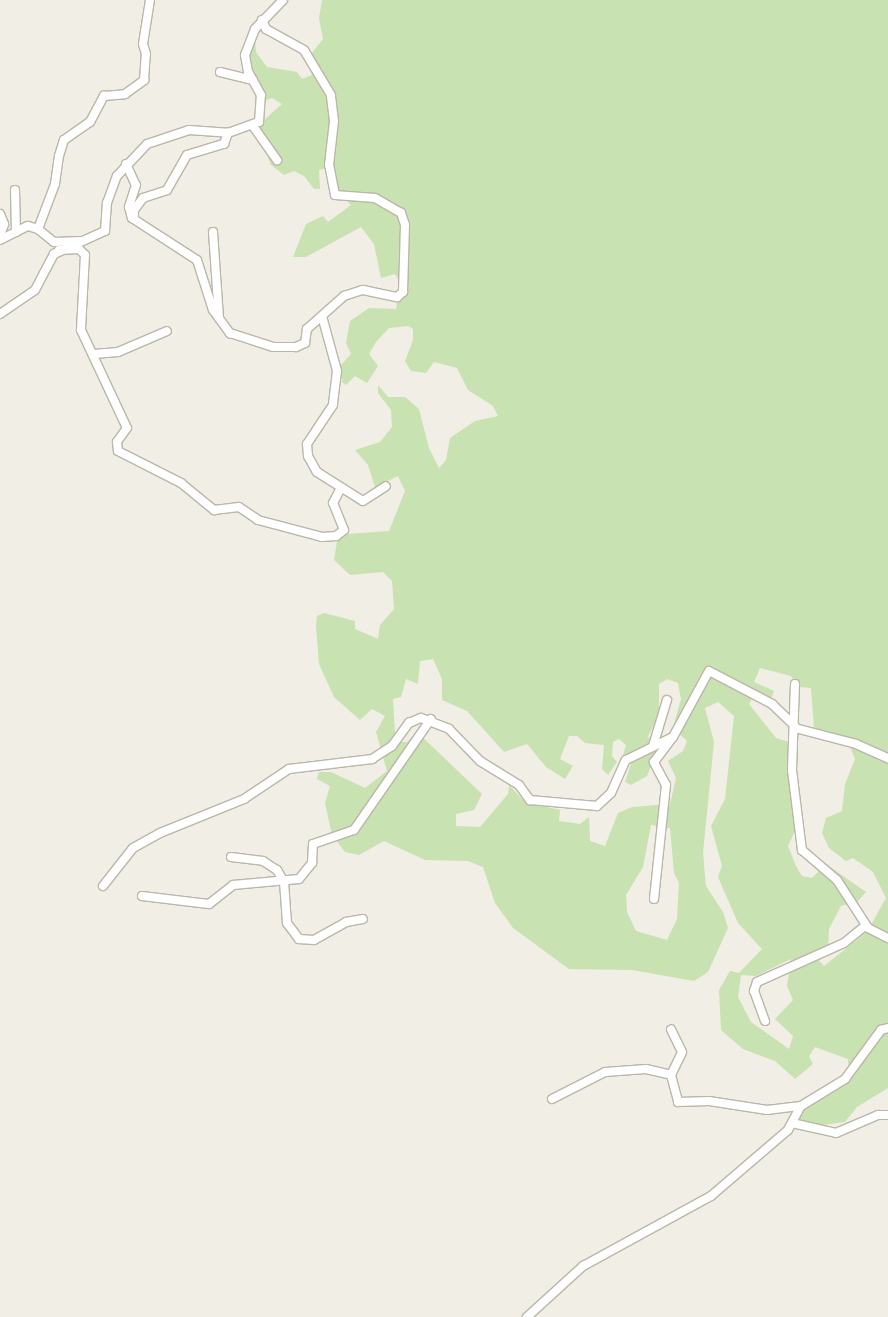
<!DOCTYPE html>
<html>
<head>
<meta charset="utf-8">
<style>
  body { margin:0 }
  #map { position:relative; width:888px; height:1317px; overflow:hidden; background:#f1eee5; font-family:"Work Sans",sans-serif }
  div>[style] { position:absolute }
  .green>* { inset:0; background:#c8e2b1 }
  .roads { filter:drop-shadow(1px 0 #bbb6a8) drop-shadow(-1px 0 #bbb6a8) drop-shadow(0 1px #bbb6a8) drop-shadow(0 -1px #bbb6a8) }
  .minor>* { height:8px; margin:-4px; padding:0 4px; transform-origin:4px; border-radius:4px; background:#fff }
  span { translate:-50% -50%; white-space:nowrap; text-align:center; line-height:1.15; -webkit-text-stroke:4px #fff; paint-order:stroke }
</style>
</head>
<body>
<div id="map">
  <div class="green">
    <i style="clip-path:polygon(evenodd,322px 0,888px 0,888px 1088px,857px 1107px,845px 1122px,815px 1126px,798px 1119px,803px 1107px,849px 1076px,848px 1059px,815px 1047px,809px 1056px,813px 1064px,795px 1079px,775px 1061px,743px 1049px,721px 1030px,719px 990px,730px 971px,739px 973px,762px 949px,738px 923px,718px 877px,722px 866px,711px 826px,725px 799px,734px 716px,718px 702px,705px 708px,714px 742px,703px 853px,706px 886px,723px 912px,728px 928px,708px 972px,694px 981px,632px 970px,569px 969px,513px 928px,495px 903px,483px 867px,468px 861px,425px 860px,384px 841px,359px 855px,345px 852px,332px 835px,325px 803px,330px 786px,317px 779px,319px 772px,331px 772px,365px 788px,387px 771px,376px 732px,385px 716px,372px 709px,360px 720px,334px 697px,319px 664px,316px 626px,317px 616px,324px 613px,355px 621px,355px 629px,378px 639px,380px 625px,394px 609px,392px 581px,383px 572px,350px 575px,334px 560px,337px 541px,347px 534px,389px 531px,405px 491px,398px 476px,375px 487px,368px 465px,355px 450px,380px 442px,392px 427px,391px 410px,378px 393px,378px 385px,388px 397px,405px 397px,419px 409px,429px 448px,439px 468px,446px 460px,450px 438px,475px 421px,498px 416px,493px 406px,468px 390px,457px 368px,434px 362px,426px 373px,411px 371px,405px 361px,413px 340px,413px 329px,408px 326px,389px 328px,376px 342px,369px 354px,378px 366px,367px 383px,355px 376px,346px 385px,342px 382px,341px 365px,351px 354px,346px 343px,350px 321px,369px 308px,396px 309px,398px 299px,406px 294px,395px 274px,381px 278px,374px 244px,361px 227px,306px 257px,293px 257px,306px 224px,323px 216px,328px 222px,351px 205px,338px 192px,331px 167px,319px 170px,320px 189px,314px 189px,304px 176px,294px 171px,284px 175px,271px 165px,256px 127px,282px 104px,272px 98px,264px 101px,251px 74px,249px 54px,255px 38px,256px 52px,267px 67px,297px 72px,302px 79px,312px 75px,307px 59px,323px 39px,319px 18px,322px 0,433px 659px,442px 679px,442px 700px,467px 711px,504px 752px,527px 744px,546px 767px,565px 779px,573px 766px,560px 759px,569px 736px,577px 736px,585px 743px,604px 745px,602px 769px,608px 775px,617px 762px,612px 756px,613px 742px,619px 739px,626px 745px,623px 755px,632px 761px,625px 782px,631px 785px,647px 776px,657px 750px,648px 736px,659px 716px,659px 684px,667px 679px,678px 683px,681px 699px,673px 728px,687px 741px,683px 751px,668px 761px,676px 778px,670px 804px,632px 807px,618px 813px,605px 846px,590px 841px,589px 817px,580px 824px,559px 821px,560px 810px,525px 802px,509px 785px,508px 794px,480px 827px,456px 826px,456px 814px,474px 810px,482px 794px,417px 732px,407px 742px,400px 742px,395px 732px,393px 699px,401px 697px,406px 679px,418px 684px,420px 661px,433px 659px,322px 0,760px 668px,791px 676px,799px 687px,811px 688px,814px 729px,848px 742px,855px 759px,845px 784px,842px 811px,826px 818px,822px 833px,829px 848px,846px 861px,853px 858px,873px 872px,886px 898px,867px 932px,824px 966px,817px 958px,828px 950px,829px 929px,841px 906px,857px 902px,866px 892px,826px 864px,812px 878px,802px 876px,796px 866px,788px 846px,795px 831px,789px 742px,776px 738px,749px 704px,756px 692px,771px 699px,774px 691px,754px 682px,760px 668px,322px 0,651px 825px,670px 828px,674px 873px,679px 883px,677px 919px,667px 940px,636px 931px,627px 912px,626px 895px,643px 867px,651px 825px,322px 0,791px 959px,787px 986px,793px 1000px,775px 1019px,793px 1036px,789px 1049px,751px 1022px,738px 997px,741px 975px,756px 976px,791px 959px)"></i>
  </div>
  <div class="roads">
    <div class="minor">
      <i style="left:220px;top:72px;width:34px;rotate:14deg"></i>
      <i style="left:253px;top:126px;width:42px;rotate:54.8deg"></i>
      <i style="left:126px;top:164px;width:23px;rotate:65deg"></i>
      <i style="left:136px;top:185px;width:23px;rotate:108deg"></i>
      <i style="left:129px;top:207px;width:11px;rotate:75deg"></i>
      <i style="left:132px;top:218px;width:77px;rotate:32.9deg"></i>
      <i style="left:197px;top:260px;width:52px;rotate:72.3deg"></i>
      <i style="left:213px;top:310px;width:29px;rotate:54deg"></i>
      <i style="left:230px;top:333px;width:45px;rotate:18deg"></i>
      <i style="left:273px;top:347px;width:23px"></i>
      <i style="left:296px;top:347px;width:10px;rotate:-24deg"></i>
      <i style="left:305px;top:343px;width:14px;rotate:-82deg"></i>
      <i style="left:307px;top:329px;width:50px;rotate:-41.7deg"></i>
      <i style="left:344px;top:296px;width:20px;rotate:-18deg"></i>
      <i style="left:363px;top:290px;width:35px;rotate:12deg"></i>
      <i style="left:397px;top:297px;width:8px;rotate:-40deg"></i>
      <i style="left:403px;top:292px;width:67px;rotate:-88.3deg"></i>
      <i style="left:405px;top:225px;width:13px;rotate:-108deg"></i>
      <i style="left:401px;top:213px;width:30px;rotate:-150deg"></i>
      <i style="left:375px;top:198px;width:40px;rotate:-175.7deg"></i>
      <i style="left:335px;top:195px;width:31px;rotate:-101deg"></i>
      <i style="left:329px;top:165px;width:44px;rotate:-83.5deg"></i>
      <i style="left:334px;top:121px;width:26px;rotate:-97deg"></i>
      <i style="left:331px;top:95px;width:52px;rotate:-121deg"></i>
      <i style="left:304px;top:50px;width:43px;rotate:-151.1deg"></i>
      <i style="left:266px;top:29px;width:10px;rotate:-114deg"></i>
      <i style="left:15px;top:190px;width:42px;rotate:88.6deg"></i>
      <i style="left:0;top:214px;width:11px;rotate:68deg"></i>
      <i style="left:4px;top:224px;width:13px;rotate:108deg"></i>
      <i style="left:134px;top:219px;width:9px;rotate:-90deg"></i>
      <i style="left:134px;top:210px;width:15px;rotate:-53deg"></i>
      <i style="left:143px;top:198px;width:25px;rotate:-18deg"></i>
      <i style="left:167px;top:190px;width:40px;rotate:-60.3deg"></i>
      <i style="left:187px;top:155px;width:39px;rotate:-17deg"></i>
      <i style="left:224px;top:144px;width:12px;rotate:-70deg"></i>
      <i style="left:213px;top:232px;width:86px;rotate:86deg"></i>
      <i style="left:0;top:240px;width:31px;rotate:-27deg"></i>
      <i style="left:28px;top:226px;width:10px;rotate:17deg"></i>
      <i style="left:81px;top:241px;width:27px;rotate:178deg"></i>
      <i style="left:54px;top:242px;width:21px;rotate:-141deg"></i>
      <i style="left:38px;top:229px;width:48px;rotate:-69.3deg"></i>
      <i style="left:55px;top:184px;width:28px;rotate:-82deg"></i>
      <i style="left:59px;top:156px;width:17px;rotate:-73deg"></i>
      <i style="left:64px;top:140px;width:32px;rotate:-35deg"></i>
      <i style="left:90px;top:122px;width:30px;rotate:-62deg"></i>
      <i style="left:104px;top:96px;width:21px;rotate:-5deg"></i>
      <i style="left:125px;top:94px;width:24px;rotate:-36deg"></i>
      <i style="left:144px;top:80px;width:26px;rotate:-86deg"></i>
      <i style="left:146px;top:54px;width:10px;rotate:-107deg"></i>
      <i style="left:143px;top:44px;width:45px;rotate:-81deg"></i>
      <i style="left:59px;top:250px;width:20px;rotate:-3deg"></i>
      <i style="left:79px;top:249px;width:8px;rotate:45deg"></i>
      <i style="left:85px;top:255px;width:75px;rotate:93.1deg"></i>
      <i style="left:81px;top:330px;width:108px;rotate:64.9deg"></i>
      <i style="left:127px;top:428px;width:17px;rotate:126deg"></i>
      <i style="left:117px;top:442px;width:9px;rotate:84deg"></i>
      <i style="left:118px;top:451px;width:71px;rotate:26.9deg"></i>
      <i style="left:181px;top:483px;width:43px;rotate:39.3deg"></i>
      <i style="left:214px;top:510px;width:25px;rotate:-7deg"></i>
      <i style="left:239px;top:507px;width:23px;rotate:34deg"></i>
      <i style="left:258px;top:520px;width:66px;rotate:14.9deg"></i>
      <i style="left:322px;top:537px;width:14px;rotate:-4deg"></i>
      <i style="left:336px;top:536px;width:10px;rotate:-37deg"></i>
      <i style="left:344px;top:530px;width:29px;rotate:-112deg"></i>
      <i style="left:333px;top:503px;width:17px;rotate:-62deg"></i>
      <i style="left:0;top:314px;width:42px;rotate:-34.4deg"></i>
      <i style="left:35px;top:290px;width:41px;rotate:-62.2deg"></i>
      <i style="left:54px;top:254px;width:56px;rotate:-24.3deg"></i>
      <i style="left:105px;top:231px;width:28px;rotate:-86deg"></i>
      <i style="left:107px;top:203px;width:29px;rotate:-70deg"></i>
      <i style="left:117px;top:176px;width:44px;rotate:-46.8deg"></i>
      <i style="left:147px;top:144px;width:44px;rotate:-18.4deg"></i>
      <i style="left:189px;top:130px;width:39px;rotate:4deg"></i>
      <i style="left:228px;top:133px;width:33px;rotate:-20deg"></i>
      <i style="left:259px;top:122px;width:27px;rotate:-86deg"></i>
      <i style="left:261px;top:95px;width:26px;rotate:-119deg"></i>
      <i style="left:248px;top:72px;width:17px;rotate:-100deg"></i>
      <i style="left:245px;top:55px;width:28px;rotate:-69deg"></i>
      <i style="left:255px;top:29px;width:40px;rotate:-46deg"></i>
      <i style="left:322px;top:316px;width:57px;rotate:74.7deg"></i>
      <i style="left:337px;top:371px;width:34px;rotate:97deg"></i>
      <i style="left:333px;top:405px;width:47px;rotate:123.7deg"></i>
      <i style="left:307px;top:444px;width:12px;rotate:85deg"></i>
      <i style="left:308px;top:456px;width:18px;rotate:61deg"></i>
      <i style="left:317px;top:472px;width:54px;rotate:32.2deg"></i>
      <i style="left:363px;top:501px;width:27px;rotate:-33deg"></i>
      <i style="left:94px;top:354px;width:24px;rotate:-5deg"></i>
      <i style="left:118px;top:352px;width:53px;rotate:-23.2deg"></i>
      <i style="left:795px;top:684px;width:86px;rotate:92deg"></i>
      <i style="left:792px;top:770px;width:81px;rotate:82.9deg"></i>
      <i style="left:802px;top:850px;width:46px;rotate:40.6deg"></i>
      <i style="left:837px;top:880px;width:57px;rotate:57.1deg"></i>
      <i style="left:868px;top:928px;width:22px;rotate:27deg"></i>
      <i style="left:795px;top:728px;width:63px;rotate:14.7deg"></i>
      <i style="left:856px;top:744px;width:35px;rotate:24deg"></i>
      <i style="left:653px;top:746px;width:48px;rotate:-73.1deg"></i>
      <i style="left:231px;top:857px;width:32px;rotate:7deg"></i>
      <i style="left:263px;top:861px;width:17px;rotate:33deg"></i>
      <i style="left:277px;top:870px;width:14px;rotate:60deg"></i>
      <i style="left:284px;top:882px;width:41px;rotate:85.8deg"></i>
      <i style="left:287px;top:923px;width:20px;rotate:53deg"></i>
      <i style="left:299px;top:939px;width:15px;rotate:4deg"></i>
      <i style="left:314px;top:940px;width:37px;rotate:-29deg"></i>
      <i style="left:346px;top:922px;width:17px;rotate:-10deg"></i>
      <i style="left:103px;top:886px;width:48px;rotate:-51.7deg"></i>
      <i style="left:133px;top:848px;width:31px;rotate:-29deg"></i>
      <i style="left:160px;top:833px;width:91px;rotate:-22deg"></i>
      <i style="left:244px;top:799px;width:54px;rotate:-33.7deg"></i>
      <i style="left:289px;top:769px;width:84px;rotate:-6.9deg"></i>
      <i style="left:372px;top:759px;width:24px;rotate:-33deg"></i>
      <i style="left:392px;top:746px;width:29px;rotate:-54deg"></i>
      <i style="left:409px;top:723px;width:13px;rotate:-23deg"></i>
      <i style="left:421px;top:718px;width:30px;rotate:21deg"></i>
      <i style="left:449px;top:729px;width:45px;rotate:45.9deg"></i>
      <i style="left:480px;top:761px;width:46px;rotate:31.6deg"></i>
      <i style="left:519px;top:785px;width:19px;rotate:54deg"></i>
      <i style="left:530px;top:800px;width:67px;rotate:5.1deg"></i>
      <i style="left:597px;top:806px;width:19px;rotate:-43deg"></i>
      <i style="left:611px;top:793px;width:36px;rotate:-66deg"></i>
      <i style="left:626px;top:760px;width:52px;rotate:-26.1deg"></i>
      <i style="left:673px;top:737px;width:75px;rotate:-61.4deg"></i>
      <i style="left:709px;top:671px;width:71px;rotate:27.6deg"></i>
      <i style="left:772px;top:704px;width:32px;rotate:44deg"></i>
      <i style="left:142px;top:896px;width:67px;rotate:6.8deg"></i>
      <i style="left:209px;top:904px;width:31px;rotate:-38deg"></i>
      <i style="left:233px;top:885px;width:66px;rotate:-5.2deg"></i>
      <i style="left:299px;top:879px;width:21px;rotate:-51deg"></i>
      <i style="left:312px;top:863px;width:19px;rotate:-87deg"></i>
      <i style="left:313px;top:844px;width:43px;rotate:-18.9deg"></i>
      <i style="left:354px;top:830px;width:135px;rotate:-55.3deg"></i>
      <i style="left:654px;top:899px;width:115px;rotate:-84deg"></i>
      <i style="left:666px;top:785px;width:26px;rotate:-118deg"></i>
      <i style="left:654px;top:762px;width:31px;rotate:-53deg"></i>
      <i style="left:765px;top:1021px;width:32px;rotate:-110deg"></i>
      <i style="left:754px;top:991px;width:9px;rotate:-72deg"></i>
      <i style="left:757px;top:982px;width:95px;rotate:-24.1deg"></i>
      <i style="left:844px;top:943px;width:28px;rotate:-39deg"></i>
      <i style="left:671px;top:1075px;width:25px;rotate:-64deg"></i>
      <i style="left:682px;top:1052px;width:25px;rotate:-116deg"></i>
      <i style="left:552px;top:1099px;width:59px;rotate:-27deg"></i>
      <i style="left:605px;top:1072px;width:41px;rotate:-4.2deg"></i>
      <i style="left:646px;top:1069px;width:26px;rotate:13deg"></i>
      <i style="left:671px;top:1075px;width:28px;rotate:75deg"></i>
      <i style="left:678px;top:1102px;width:31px;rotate:-2deg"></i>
      <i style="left:709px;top:1101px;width:59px;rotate:8.8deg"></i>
      <i style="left:767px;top:1110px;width:34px;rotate:-7deg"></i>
      <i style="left:792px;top:1123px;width:45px;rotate:12.8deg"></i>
      <i style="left:836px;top:1133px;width:46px;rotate:-23.2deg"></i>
      <i style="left:878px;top:1115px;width:10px"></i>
      <i style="left:527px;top:1317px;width:76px;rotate:-42.3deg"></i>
      <i style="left:583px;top:1266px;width:146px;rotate:-28.7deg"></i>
      <i style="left:711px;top:1196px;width:101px;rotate:-40.6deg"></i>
      <i style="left:788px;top:1130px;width:27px;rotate:-62deg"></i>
      <i style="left:801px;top:1106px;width:52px;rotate:-31.5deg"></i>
      <i style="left:845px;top:1079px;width:61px;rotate:-53.7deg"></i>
      <i style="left:881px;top:1030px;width:7px;rotate:-16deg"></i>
    </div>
  </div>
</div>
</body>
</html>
